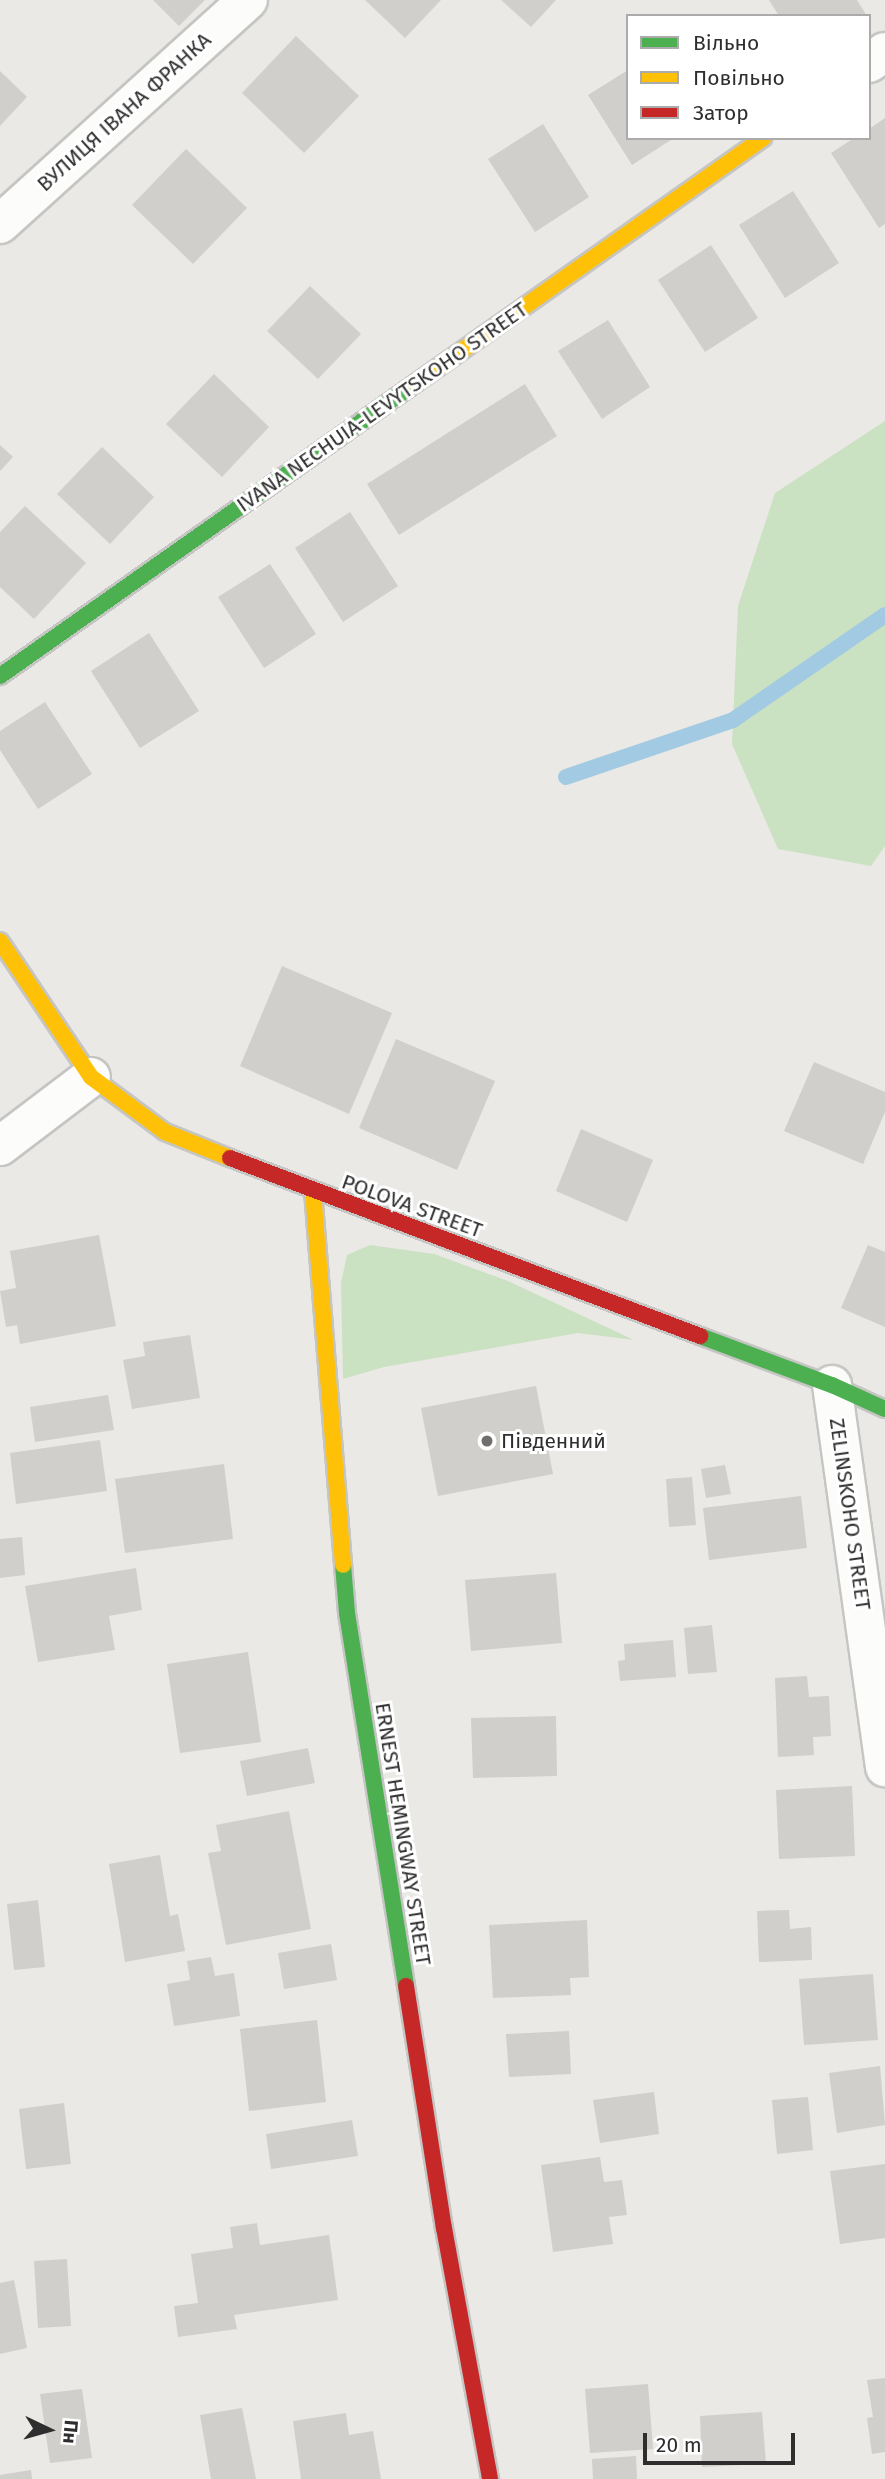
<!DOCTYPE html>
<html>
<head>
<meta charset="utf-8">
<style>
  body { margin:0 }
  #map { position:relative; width:885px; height:2479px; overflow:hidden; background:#eae9e5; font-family:"Fira Sans",sans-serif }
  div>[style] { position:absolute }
  .green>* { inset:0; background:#cbe2c2 }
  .stream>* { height:16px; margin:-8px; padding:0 8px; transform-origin:8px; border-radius:8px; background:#a2cae3 }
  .building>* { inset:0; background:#d0cfcb }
  .roads { filter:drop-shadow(2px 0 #c5c5c4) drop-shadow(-2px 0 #c5c5c4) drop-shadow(0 2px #c5c5c4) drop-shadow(0 -2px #c5c5c4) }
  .street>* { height:38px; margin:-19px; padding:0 19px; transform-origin:19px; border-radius:19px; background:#fcfcfb }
  .fast>* { height:16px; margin:-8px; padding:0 8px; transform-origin:8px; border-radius:8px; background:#4caf50 }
  .slow>* { height:16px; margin:-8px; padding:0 8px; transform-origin:8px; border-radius:8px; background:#ffc107 }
  .jam>* { height:16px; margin:-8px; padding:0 8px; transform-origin:8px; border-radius:8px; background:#c62828 }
  .dots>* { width:19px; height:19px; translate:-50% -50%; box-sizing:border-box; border:4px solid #fff; border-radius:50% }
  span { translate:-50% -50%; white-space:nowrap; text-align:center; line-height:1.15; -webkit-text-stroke:6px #fff; paint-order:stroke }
  .street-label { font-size:21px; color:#2e2e2e }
  .poi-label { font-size:21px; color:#2e2e2e }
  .left { translate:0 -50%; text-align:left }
  .legend { position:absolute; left:626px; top:14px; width:245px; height:126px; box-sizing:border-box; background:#fff; border:2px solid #ababab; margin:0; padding:9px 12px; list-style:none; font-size:21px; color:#2e2e2e }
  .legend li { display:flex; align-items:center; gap:14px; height:35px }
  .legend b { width:35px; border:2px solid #ababab }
  .north { position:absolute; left:14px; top:2395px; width:70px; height:70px; -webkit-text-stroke:5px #fff; paint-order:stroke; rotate:95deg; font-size:19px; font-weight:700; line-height:28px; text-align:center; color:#2e2e2e }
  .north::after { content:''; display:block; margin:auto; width:24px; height:32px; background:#2e2e2e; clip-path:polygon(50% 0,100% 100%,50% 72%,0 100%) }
  .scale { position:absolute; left:643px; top:2433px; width:152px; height:32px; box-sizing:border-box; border:4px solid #2e2e2e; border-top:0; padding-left:9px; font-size:21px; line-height:24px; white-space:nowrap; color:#2e2e2e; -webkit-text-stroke:5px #fff; paint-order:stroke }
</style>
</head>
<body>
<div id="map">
  <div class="green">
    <i style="clip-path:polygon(885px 421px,885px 846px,871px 866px,778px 849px,732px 744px,738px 606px,775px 493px)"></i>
    <i style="clip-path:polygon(370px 1245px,434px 1254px,508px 1281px,634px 1340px,578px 1333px,384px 1367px,343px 1379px,341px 1283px,347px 1255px)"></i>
  </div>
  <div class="stream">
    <i style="left:566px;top:777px;width:176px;rotate:-18.8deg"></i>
    <i style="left:733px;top:720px;width:185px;rotate:-34.6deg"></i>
  </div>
  <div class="building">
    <i style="clip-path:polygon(153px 0,205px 0,179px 26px)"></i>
    <i style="clip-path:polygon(365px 0,441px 0,405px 38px)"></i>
    <i style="clip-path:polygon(501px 0,556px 0,531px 27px)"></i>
    <i style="clip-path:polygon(769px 0,857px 0,867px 16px,779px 16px)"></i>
    <i style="clip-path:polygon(296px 36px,359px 96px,304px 153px,242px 93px)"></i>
    <i style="clip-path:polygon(628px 70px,628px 138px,674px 138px,632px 165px,588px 95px)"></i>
    <i style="clip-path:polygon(0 71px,27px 97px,0 126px)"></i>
    <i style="clip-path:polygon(885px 118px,885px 224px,879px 228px,831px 153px,854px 138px,869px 138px,869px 129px)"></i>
    <i style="clip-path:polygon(543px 124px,589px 197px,535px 232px,488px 159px)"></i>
    <i style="clip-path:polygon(186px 149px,247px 208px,193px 264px,132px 205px)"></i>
    <i style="clip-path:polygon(793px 191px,839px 263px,785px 298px,739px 225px)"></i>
    <i style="clip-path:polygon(711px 245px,758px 318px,705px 352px,658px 280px)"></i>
    <i style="clip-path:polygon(310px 286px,361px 334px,318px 379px,267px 331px)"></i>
    <i style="clip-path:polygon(608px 320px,650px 387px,602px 419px,558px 351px)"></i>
    <i style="clip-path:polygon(214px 374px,269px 427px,222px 477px,166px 424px)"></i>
    <i style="clip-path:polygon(525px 384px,557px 436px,399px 535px,367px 484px)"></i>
    <i style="clip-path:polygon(0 445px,13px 457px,0 471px)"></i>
    <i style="clip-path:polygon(102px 447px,154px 497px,110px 544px,57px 494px)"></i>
    <i style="clip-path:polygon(25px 506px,86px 563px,34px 619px,0 587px,0 532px)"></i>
    <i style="clip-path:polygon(350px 512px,398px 586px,343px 622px,295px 548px)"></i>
    <i style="clip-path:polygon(270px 564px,316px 634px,264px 668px,218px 597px)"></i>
    <i style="clip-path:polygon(149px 633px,199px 711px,140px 748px,91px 671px)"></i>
    <i style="clip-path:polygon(45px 702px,92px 774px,38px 809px,0 750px,0 731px)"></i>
    <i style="clip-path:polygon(282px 966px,392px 1013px,349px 1114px,240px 1066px)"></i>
    <i style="clip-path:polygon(396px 1039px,495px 1081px,457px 1170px,359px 1128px)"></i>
    <i style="clip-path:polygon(814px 1062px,885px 1092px,885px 1112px,863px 1164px,784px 1131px)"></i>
    <i style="clip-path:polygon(581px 1129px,653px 1160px,627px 1222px,556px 1191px)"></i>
    <i style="clip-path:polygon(99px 1235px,116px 1326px,20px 1344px,17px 1325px,6px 1327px,0 1291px,16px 1288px,10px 1251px)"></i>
    <i style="clip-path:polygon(868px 1245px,885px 1252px,885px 1327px,841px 1308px)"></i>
    <i style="clip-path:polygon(190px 1335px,200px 1398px,132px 1409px,123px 1360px,145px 1356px,143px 1342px)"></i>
    <i style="clip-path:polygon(536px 1386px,553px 1474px,438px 1496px,421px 1408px)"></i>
    <i style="clip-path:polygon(108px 1395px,114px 1430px,35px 1442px,30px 1407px)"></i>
    <i style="clip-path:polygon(100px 1440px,107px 1491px,16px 1504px,10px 1453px)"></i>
    <i style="clip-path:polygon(224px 1464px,233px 1539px,125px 1553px,115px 1479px)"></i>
    <i style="clip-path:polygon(725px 1465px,731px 1494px,706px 1498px,701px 1469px)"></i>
    <i style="clip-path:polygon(692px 1477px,696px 1525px,669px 1527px,666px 1479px)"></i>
    <i style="clip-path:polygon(801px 1496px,807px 1548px,709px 1560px,703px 1508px)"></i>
    <i style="clip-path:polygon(22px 1537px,25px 1575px,0 1578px,0 1539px)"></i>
    <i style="clip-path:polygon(136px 1568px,142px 1610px,109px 1616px,115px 1650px,38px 1662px,25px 1586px)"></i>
    <i style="clip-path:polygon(556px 1573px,562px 1643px,471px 1651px,465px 1580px)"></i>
    <i style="clip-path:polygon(712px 1625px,717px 1672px,688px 1674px,684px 1628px)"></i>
    <i style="clip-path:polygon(673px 1640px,676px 1677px,620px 1681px,618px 1661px,625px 1660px,624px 1644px)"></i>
    <i style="clip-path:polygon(248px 1652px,261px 1742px,180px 1753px,167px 1664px)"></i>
    <i style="clip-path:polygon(807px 1676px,809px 1697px,829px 1696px,831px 1736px,813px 1737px,814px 1755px,778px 1757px,775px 1678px)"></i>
    <i style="clip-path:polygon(556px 1716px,557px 1776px,473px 1778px,471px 1718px)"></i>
    <i style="clip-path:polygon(308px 1748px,315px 1783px,247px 1796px,240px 1761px)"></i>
    <i style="clip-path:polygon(852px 1786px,855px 1856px,779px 1859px,776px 1790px)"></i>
    <i style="clip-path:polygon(289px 1811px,311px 1929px,226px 1945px,208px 1853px,221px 1851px,216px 1825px)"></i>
    <i style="clip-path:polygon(160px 1855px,170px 1916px,178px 1914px,185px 1951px,125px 1962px,109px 1864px)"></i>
    <i style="clip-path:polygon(38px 1900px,45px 1967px,14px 1970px,7px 1904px)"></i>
    <i style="clip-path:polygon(789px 1910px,790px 1929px,811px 1927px,812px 1960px,759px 1962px,757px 1911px)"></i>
    <i style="clip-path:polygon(587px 1920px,589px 1977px,570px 1978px,571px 1995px,493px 1998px,489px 1925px)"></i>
    <i style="clip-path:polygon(331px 1944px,337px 1980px,284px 1989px,278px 1953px)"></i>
    <i style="clip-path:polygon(211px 1957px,215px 1976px,234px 1973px,240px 2016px,174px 2026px,167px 1984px,190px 1980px,187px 1961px)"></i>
    <i style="clip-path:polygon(873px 1974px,878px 2040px,804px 2045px,799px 1979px)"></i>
    <i style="clip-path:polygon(317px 2020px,326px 2102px,249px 2111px,240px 2029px)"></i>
    <i style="clip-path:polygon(569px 2031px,571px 2074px,509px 2077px,506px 2034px)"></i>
    <i style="clip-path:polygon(880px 2066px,885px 2125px,837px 2133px,829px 2073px)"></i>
    <i style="clip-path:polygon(654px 2092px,659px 2134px,600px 2143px,593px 2100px)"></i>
    <i style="clip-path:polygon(808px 2097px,813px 2150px,777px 2154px,772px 2100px)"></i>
    <i style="clip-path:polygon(64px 2103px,71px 2164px,26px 2169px,19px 2109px)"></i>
    <i style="clip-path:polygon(352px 2120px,358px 2156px,271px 2169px,266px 2134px)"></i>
    <i style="clip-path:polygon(600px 2157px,604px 2182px,622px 2180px,627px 2215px,609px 2217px,613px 2244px,553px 2252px,541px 2165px)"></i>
    <i style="clip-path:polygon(885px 2164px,885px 2238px,840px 2244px,830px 2171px)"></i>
    <i style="clip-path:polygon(257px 2223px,260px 2245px,329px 2235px,338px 2300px,234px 2315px,237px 2329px,178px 2337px,174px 2306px,198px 2303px,191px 2254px,233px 2248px,230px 2227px)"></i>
    <i style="clip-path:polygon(67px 2259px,71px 2326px,38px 2328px,34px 2261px)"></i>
    <i style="clip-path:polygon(14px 2280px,27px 2348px,0 2354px,0 2283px)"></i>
    <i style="clip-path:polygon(885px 2378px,885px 2452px,872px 2454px,867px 2418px,873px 2417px,867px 2380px)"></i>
    <i style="clip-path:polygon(648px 2384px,653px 2449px,590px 2453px,585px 2389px)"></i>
    <i style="clip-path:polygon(82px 2389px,92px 2458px,50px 2463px,40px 2394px)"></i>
    <i style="clip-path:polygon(242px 2408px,256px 2479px,211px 2479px,200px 2415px)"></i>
    <i style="clip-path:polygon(762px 2412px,766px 2464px,702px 2467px,700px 2416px)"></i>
    <i style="clip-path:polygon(346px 2413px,349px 2435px,373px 2431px,381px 2479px,301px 2479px,293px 2421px)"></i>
    <i style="clip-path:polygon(636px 2456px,637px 2479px,593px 2479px,592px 2459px)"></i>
    <i style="clip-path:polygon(31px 2470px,32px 2479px,0 2479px,0 2475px)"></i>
  </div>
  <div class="roads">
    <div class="street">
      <i style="left:869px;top:63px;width:19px;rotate:-35deg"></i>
      <i style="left:0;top:224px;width:334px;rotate:-42.1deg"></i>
      <i style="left:0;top:1146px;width:114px;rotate:-37.2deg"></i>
      <i style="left:832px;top:1385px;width:386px;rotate:82.1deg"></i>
    </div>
    <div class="fast">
      <i style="left:0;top:676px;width:509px;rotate:-35.16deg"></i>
      <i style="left:700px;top:1336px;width:141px;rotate:20.4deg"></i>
      <i style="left:832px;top:1385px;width:58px;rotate:24.4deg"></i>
      <i style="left:343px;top:1565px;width:48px;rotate:85.2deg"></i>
      <i style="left:347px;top:1613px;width:378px;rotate:81deg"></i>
    </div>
    <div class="slow">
      <i style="left:416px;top:383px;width:425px;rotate:-35.2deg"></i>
      <i style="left:0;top:941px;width:164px;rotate:56.2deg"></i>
      <i style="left:91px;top:1077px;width:92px;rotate:36.6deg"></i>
      <i style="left:165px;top:1132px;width:70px;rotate:21.8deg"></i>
      <i style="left:313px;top:1191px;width:375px;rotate:85.4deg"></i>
    </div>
    <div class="jam">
      <i style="left:230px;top:1158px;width:503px;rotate:20.74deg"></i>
      <i style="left:406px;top:1986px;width:245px;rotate:81.1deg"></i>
      <i style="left:444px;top:2228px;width:255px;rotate:79.6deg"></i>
    </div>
  </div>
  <div class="dots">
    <i style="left:487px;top:1441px;background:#706f6e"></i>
  </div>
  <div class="street-label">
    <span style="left:124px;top:112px;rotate:-42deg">ВУЛИЦЯ ІВАНА ФРАНКА</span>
    <span style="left:382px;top:407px;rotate:-35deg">IVANA NECHUIA-LEVYTSKOHO STREET</span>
    <span style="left:412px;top:1206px;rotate:20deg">POLOVA STREET</span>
    <span style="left:850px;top:1514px;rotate:82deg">ZELINSKOHO STREET</span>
    <span style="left:403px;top:1834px;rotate:81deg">ERNEST HEMINGWAY STREET</span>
  </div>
  <div class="poi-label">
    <span class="left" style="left:501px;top:1441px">Південний</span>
  </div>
  <ul class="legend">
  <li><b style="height:9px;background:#4caf50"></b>Вільно</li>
  <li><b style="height:9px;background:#ffc107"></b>Повільно</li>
  <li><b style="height:9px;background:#c62828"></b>Затор</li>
  </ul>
  <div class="north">Пн</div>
  <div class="scale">20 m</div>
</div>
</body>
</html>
